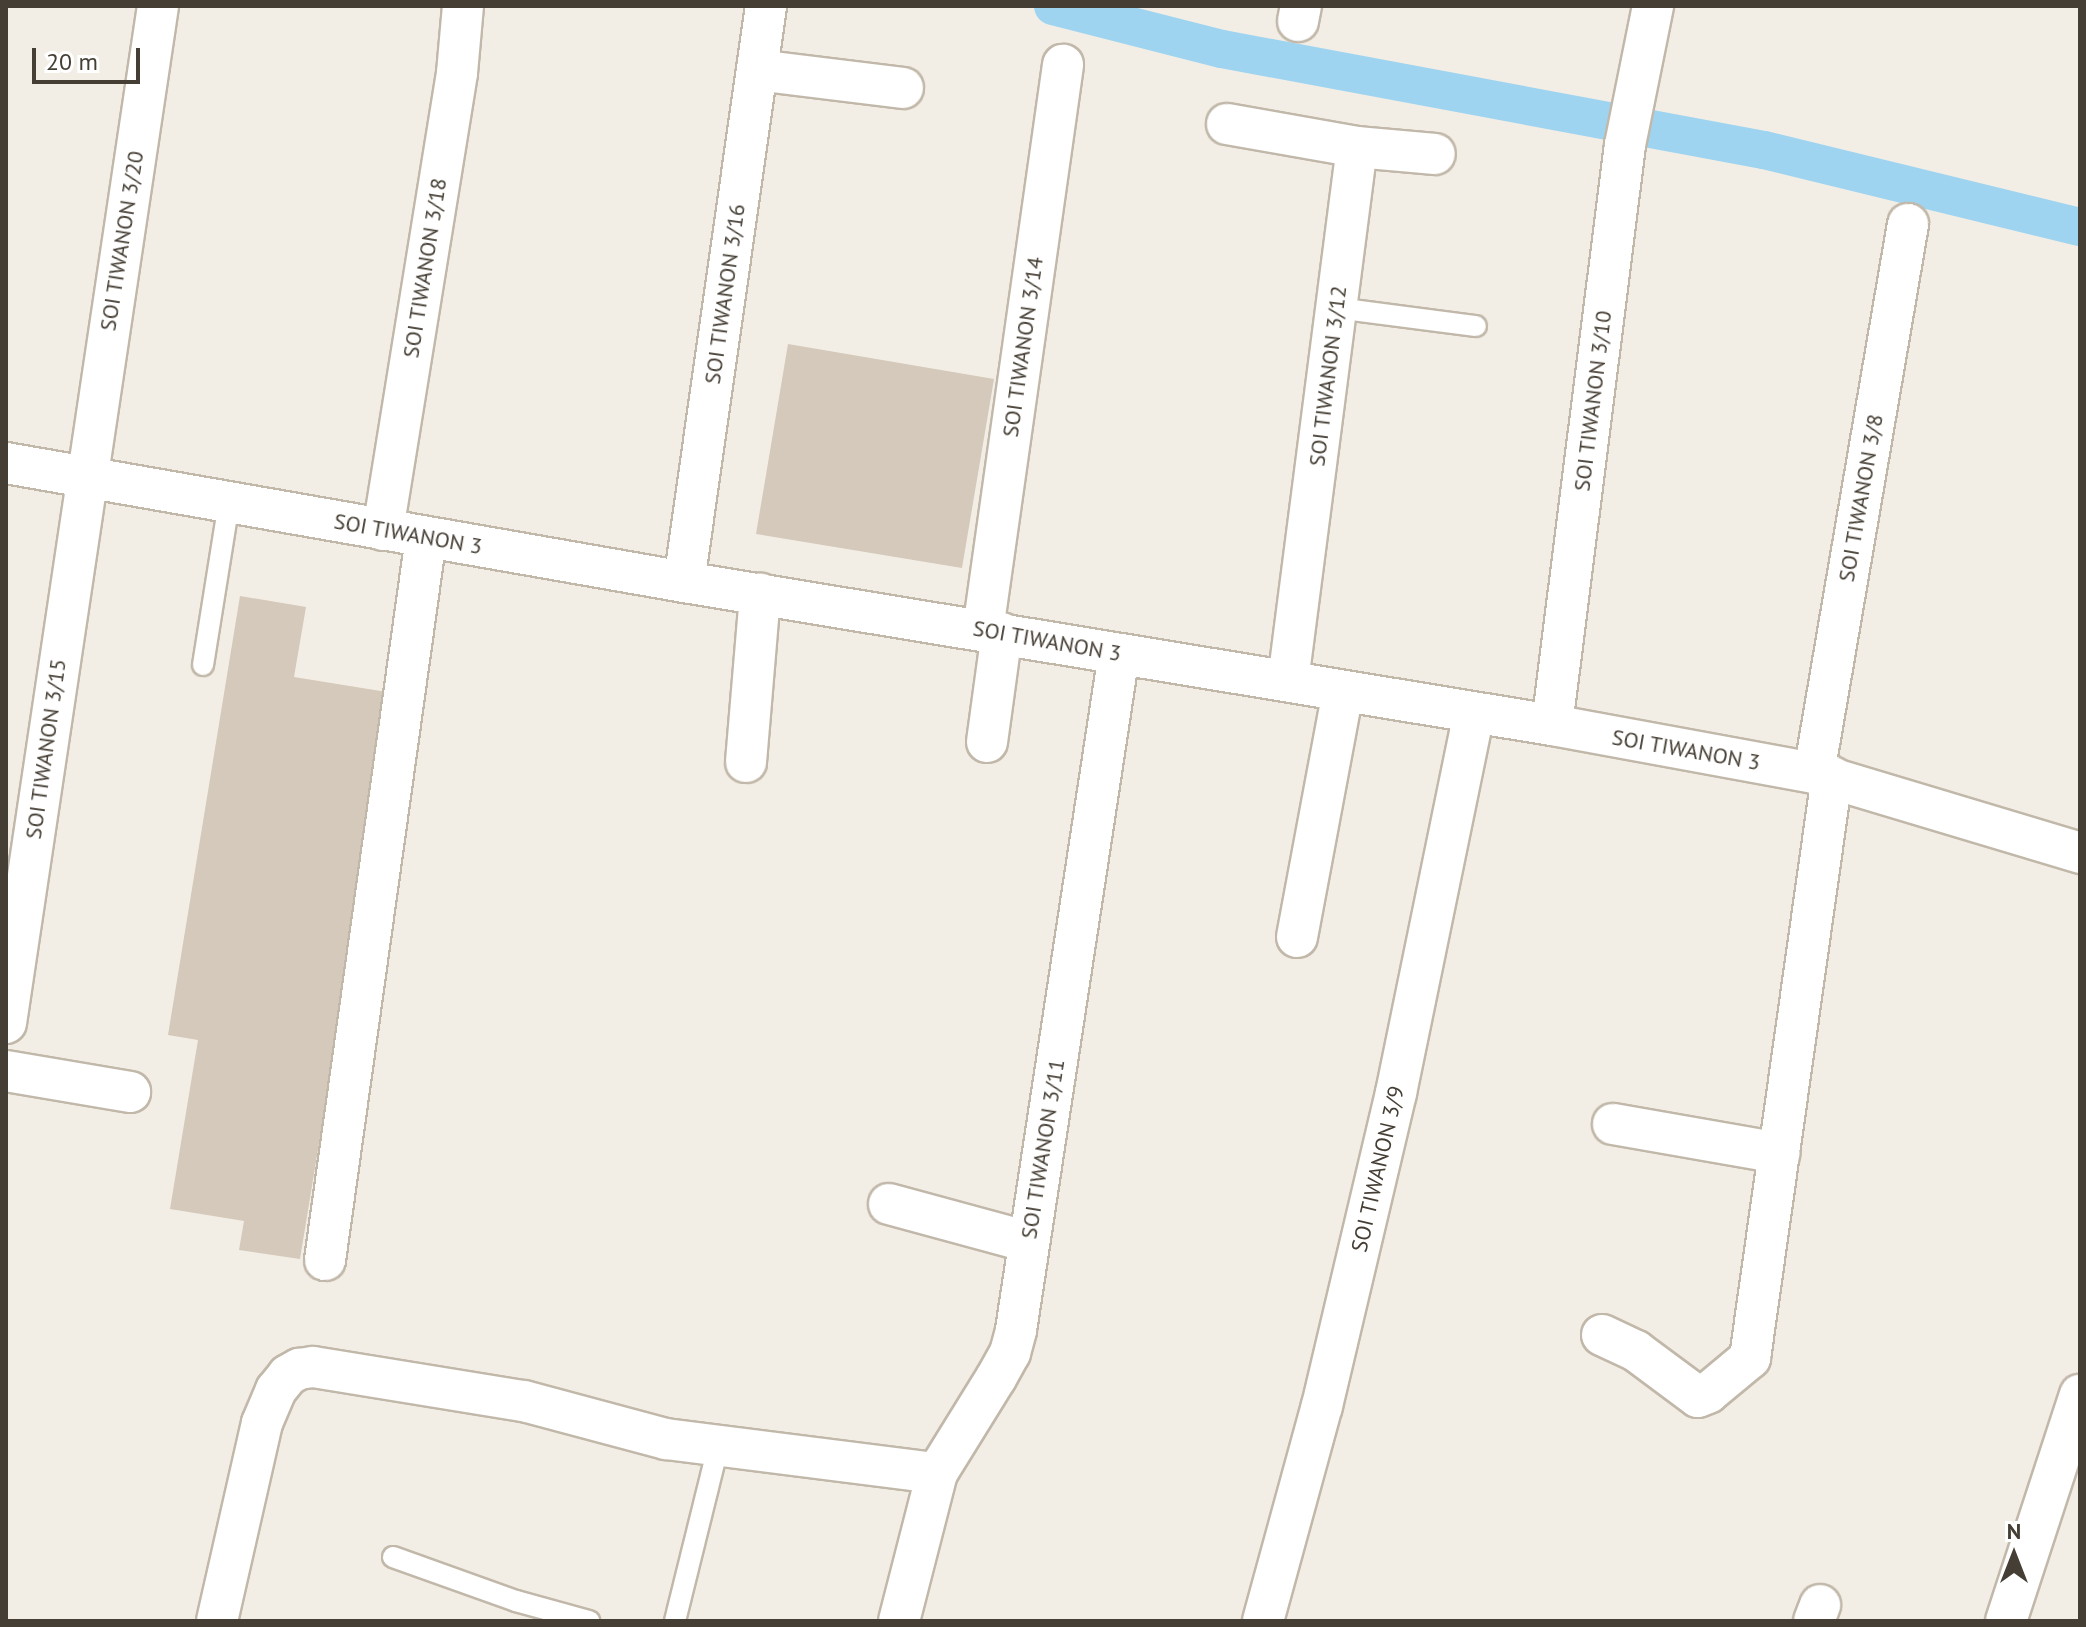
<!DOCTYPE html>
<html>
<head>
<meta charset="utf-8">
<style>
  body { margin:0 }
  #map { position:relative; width:2086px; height:1627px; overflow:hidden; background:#f3eee5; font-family:"PT Sans",sans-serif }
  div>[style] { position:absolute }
  .canal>* { height:38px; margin:-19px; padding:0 19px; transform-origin:19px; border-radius:19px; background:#9fd4f1 }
  .building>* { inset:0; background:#d4c9ba }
  .roads { filter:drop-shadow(2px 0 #c1b8aa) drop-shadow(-2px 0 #c1b8aa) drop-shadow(0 2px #c1b8aa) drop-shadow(0 -2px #c1b8aa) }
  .lane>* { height:20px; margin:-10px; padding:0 10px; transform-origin:10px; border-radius:10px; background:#fff }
  .street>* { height:40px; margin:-20px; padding:0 20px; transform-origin:20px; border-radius:20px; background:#fff }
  span { translate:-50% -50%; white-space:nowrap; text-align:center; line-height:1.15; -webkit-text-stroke:6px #fff; paint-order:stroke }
  .street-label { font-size:22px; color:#453e34 }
  .frame { position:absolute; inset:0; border:8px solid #453e34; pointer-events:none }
  .north { position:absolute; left:1974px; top:1515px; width:80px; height:80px; -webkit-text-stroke:6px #fff; paint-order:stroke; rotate:0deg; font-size:22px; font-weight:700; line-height:32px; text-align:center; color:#453e34 }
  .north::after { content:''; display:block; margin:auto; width:28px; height:36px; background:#453e34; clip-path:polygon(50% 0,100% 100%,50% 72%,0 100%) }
  .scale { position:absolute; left:32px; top:48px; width:108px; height:36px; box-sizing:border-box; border:4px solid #453e34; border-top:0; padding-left:10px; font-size:24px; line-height:28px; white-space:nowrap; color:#453e34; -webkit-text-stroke:6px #fff; paint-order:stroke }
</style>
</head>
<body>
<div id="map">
  <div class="canal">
    <i style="left:1053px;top:6px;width:174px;rotate:14.3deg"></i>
    <i style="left:1222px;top:49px;width:551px;rotate:10.56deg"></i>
    <i style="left:1764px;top:150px;width:325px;rotate:13.7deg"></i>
  </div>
  <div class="building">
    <i style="clip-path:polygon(788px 344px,994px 379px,962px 568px,756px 534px)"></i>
    <i style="clip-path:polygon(240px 596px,306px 607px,294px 677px,393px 693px,300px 1259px,239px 1250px,244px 1221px,170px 1209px,198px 1040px,168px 1035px)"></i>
  </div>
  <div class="roads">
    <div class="lane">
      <i style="left:1337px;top:308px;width:140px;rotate:7.4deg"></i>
      <i style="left:203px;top:665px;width:165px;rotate:-80.9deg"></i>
      <i style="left:393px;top:1557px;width:131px;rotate:19.7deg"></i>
      <i style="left:516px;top:1601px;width:76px;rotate:15.3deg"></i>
      <i style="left:675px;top:1621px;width:179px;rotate:-76.1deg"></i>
    </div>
    <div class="street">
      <i style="left:1298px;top:21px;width:15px;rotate:-79deg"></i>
      <i style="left:757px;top:70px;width:147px;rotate:7deg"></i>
      <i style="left:1227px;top:124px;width:132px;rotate:10deg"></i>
      <i style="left:6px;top:463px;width:688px;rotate:9.95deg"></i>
      <i style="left:684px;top:582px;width:880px;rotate:9.36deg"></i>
      <i style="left:1552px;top:725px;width:266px;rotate:10.4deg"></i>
      <i style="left:1814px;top:773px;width:278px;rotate:16.7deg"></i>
      <i style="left:383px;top:530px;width:463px;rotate:-80.8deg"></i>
      <i style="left:457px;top:73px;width:67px;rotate:-84.9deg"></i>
      <i style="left:684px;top:582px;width:582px;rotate:-81.9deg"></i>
      <i style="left:983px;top:630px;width:571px;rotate:-81.94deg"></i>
      <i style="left:1288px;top:681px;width:538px;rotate:-82.64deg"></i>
      <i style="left:1357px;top:147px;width:78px;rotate:5.1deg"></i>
      <i style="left:1552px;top:725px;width:585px;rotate:-82.83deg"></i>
      <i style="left:1625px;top:145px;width:142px;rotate:-78.6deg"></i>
      <i style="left:987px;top:742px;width:110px;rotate:-82.2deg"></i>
      <i style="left:746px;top:762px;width:169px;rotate:-85.2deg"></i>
      <i style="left:1814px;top:773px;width:557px;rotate:-80.28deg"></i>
      <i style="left:1297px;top:937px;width:250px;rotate:-79.4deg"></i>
      <i style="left:6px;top:1023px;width:1028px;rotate:-81.5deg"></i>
      <i style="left:6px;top:1071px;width:126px;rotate:9.6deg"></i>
      <i style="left:1613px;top:1124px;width:169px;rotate:9.9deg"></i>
      <i style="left:889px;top:1204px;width:145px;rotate:15.2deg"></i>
      <i style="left:325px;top:1260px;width:729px;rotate:-82.04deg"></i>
      <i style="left:1602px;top:1335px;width:38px;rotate:25deg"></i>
      <i style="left:1636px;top:1351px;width:77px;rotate:36.6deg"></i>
      <i style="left:1698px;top:1397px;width:11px;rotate:-22deg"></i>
      <i style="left:1708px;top:1393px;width:55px;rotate:-39.8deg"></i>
      <i style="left:1750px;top:1358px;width:587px;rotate:-81.97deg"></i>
      <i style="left:217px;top:1621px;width:203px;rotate:-77.2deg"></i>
      <i style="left:262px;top:1423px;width:36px;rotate:-67deg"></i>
      <i style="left:276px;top:1390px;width:19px;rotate:-51deg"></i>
      <i style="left:288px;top:1375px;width:13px;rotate:-29deg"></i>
      <i style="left:299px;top:1369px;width:14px;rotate:-8deg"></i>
      <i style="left:313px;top:1367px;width:214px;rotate:9.2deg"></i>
      <i style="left:524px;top:1401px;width:147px;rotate:15deg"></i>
      <i style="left:666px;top:1439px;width:273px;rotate:7.2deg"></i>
      <i style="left:899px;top:1621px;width:153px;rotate:-75.6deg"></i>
      <i style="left:937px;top:1473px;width:112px;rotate:-58.2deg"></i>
      <i style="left:996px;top:1378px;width:29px;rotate:-61deg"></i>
      <i style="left:1010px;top:1353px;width:24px;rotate:-75deg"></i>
      <i style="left:1016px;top:1330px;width:684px;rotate:-81.34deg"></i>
      <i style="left:1263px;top:1621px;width:223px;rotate:-74.7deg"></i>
      <i style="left:1322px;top:1406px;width:322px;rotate:-76.7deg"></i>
      <i style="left:1396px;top:1093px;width:388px;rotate:-78.4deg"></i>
      <i style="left:1814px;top:1621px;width:17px;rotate:-69deg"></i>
      <i style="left:2006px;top:1621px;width:238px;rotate:-71.9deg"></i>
    </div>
  </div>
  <div class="street-label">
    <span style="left:122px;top:241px;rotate:-81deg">SOI TIWANON 3/20</span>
    <span style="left:425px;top:268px;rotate:-81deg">SOI TIWANON 3/18</span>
    <span style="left:725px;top:294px;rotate:-82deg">SOI TIWANON 3/16</span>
    <span style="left:1023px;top:347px;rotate:-82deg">SOI TIWANON 3/14</span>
    <span style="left:1328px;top:376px;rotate:-83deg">SOI TIWANON 3/12</span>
    <span style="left:1593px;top:401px;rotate:-83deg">SOI TIWANON 3/10</span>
    <span style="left:1861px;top:498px;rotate:-80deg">SOI TIWANON 3/8</span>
    <span style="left:408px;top:534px;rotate:10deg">SOI TIWANON 3</span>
    <span style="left:1047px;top:641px;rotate:10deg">SOI TIWANON 3</span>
    <span style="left:46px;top:749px;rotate:-82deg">SOI TIWANON 3/15</span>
    <span style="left:1686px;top:750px;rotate:10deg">SOI TIWANON 3</span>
    <span style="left:1043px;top:1149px;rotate:-81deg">SOI TIWANON 3/11</span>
    <span style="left:1378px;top:1169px;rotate:-77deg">SOI TIWANON 3/9</span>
  </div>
  <div class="frame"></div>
  <div class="north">N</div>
  <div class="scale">20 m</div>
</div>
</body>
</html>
